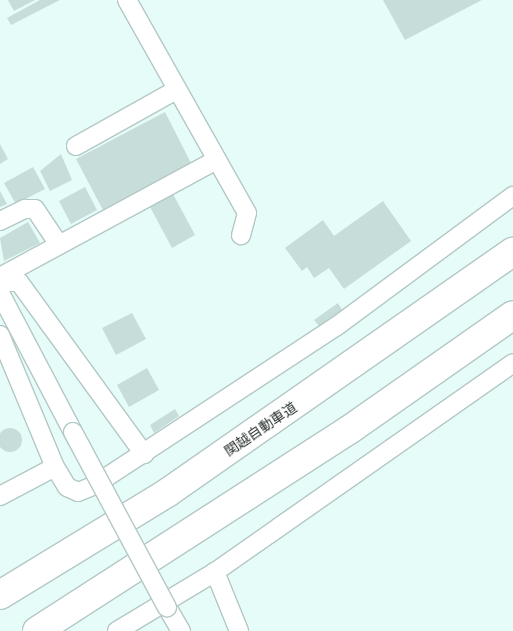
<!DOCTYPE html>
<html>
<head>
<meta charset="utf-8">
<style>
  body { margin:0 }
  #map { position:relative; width:513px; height:631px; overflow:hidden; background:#e6fcf9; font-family:Karla,"Noto Sans JP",sans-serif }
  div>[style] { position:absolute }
  .building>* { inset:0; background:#c7ddda }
  .round { border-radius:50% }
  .roads { filter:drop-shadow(1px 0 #b3c8c5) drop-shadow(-1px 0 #b3c8c5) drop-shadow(0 1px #b3c8c5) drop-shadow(0 -1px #b3c8c5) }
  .minor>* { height:18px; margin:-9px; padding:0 9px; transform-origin:9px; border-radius:9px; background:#fff }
  .motorway>* { height:28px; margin:-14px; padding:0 14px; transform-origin:14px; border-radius:14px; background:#fff }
  .bridges { filter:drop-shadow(1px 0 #b3c8c5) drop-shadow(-1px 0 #b3c8c5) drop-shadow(0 1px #b3c8c5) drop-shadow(0 -1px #b3c8c5) }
  .minor-bridge>* { height:18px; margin:-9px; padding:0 9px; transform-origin:9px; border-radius:9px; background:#fff }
  span { translate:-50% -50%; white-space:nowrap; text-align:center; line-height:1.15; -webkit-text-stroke:4px #fff; paint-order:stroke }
  .street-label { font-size:14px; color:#2b3332 }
</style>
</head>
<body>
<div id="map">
  <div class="building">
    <i style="clip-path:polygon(8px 0,35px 0,14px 11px)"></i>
    <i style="clip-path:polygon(40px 0,60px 0,11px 25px,7px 18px)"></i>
    <i style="clip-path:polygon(383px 0,482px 0,405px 40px)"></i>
    <i style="clip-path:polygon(165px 112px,192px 165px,104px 212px,76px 159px)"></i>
    <i style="clip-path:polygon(0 144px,8px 159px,0 164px)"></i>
    <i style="clip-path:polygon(61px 154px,72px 180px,50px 191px,40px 171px)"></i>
    <i style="clip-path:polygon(33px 167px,45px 189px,16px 204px,4px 183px)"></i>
    <i style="clip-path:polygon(85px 187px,97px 210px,71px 224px,59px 201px)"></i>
    <i style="clip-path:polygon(0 191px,7px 204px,0 207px)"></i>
    <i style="clip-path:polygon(173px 194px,195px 235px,172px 248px,150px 207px)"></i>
    <i style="clip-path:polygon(383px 201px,411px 241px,344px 289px,329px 268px,314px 278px,307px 267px,302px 271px,285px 248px,323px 220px,334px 236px)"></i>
    <i style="clip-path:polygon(28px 222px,40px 243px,4px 261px,0 238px)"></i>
    <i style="clip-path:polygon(338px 303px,342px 310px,319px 326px,314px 320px)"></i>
    <i style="clip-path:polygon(132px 313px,146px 339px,116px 355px,102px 328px)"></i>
    <i style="clip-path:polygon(147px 368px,159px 390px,129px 407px,117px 385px)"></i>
    <i style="clip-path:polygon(175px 409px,179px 416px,154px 433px,150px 425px)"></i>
    <i class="round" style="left:-2px;top:428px;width:24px;height:24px"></i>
  </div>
  <div class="roads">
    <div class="minor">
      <i style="left:127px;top:0;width:244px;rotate:60.6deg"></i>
      <i style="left:247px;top:213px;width:23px;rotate:105deg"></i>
      <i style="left:76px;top:146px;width:115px;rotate:-29.2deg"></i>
      <i style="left:0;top:221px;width:28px;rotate:-26deg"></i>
      <i style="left:25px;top:209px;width:10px"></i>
      <i style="left:35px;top:209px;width:40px;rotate:56deg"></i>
      <i style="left:0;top:277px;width:246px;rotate:-28.4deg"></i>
      <i style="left:0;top:282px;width:19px"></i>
      <i style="left:19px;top:282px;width:213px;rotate:54deg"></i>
      <i style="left:0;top:293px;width:157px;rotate:62.3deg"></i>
      <i style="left:0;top:335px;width:143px;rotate:67.4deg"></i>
      <i style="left:55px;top:467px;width:23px;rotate:59deg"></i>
      <i style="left:67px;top:487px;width:12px;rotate:24deg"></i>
      <i style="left:78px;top:492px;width:16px;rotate:-22deg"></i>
      <i style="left:93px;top:486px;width:292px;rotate:-33.3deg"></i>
      <i style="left:337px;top:326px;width:219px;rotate:-36.5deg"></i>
      <i style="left:0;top:496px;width:62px;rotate:-27.8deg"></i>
      <i style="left:167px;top:607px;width:28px;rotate:60deg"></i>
      <i style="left:117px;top:631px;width:114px;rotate:-31deg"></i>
      <i style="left:239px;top:631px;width:64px;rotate:-112.1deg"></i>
      <i style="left:215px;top:572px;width:364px;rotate:-35deg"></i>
    </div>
    <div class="motorway">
      <i style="left:0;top:595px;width:196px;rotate:-31.4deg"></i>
      <i style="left:167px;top:493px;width:422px;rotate:-34.9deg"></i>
      <i style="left:37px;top:631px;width:371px;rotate:-32.8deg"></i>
      <i style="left:349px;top:430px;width:200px;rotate:-35deg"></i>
    </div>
  </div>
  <div class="bridges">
    <div class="minor-bridge">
      <i style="left:73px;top:432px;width:199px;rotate:61.8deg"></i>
    </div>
  </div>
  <div class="street-label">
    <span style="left:261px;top:430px;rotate:-34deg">関越自動車道</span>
  </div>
</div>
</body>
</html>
